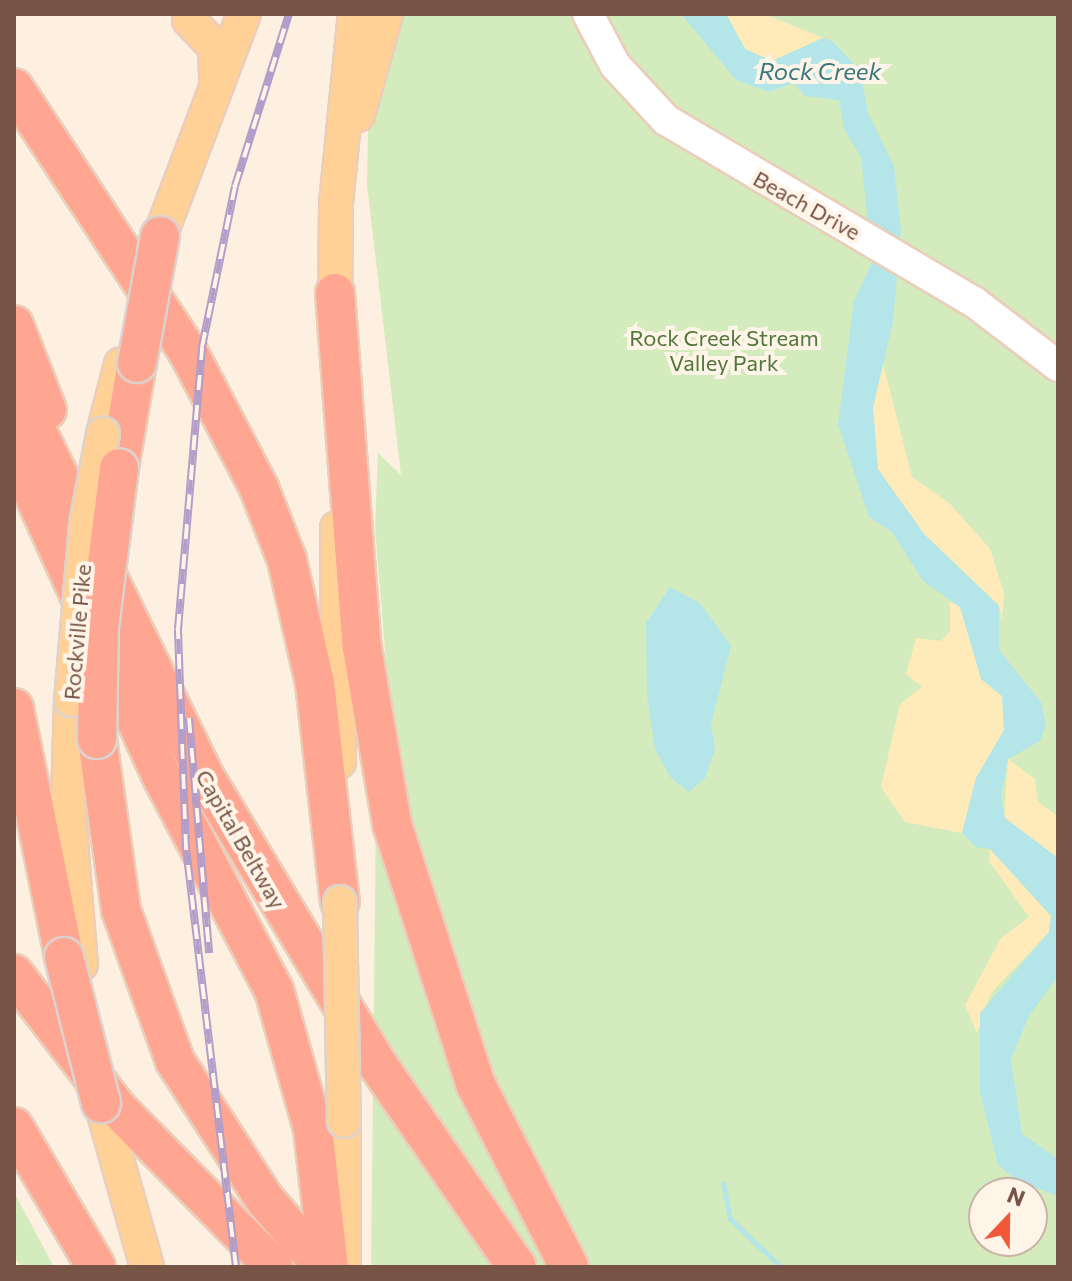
<!DOCTYPE html>
<html>
<head>
<meta charset="utf-8">
<style>
  body { margin:0 }
  #map { position:relative; width:1072px; height:1281px; overflow:hidden; background:#fef0e0; font-family:Commissioner,sans-serif }
  div>[style] { position:absolute }
  .green>* { inset:0; background:#d4ecbd }
  .sand>* { inset:0; background:#ffebb9 }
  .water>* { inset:0; background:#b3e5e9 }
  .stream>* { height:5px; margin:-2.5px; padding:0 2.5px; transform-origin:2.5px; border-radius:2.5px; background:#b3e5e9 }
  .roads { filter:drop-shadow(2px 0 #eaceba) drop-shadow(-2px 0 #eaceba) drop-shadow(0 2px #eaceba) drop-shadow(0 -2px #eaceba) }
  .secondary>* { height:30px; margin:-15px; padding:0 15px; transform-origin:15px; border-radius:15px; background:#fff }
  .primary>* { height:32px; margin:-16px; padding:0 16px; transform-origin:16px; border-radius:16px; background:#ffd196 }
  .highway>* { height:38px; margin:-19px; padding:0 19px; transform-origin:19px; border-radius:19px; background:#fea691 }
  .rail>* { height:8px; margin-top:-4px; transform-origin:0; background:repeating-linear-gradient(90deg,#fff4e8 0 15px,#b29ec8 0 30px); box-sizing:border-box; border-block:2px solid #b29ec8 }
  .bridges { filter:drop-shadow(2px 0 #dcd3cf) drop-shadow(-2px 0 #dcd3cf) drop-shadow(0 2px #dcd3cf) drop-shadow(0 -2px #dcd3cf) }
  .primary-bridge>* { height:32px; margin:-16px; padding:0 16px; transform-origin:16px; border-radius:16px; background:#ffd196 }
  .highway-bridge>* { height:38px; margin:-19px; padding:0 19px; transform-origin:19px; border-radius:19px; background:#fea691 }
  span { translate:-50% -50%; white-space:nowrap; text-align:center; line-height:1.15; -webkit-text-stroke:8px #fff4e8; paint-order:stroke }
  .street-label { font-size:22px; color:#775445 }
  .park-label { font-size:22px; color:#50783a }
  .water-label { font-size:24px; color:#38777e; font-style:italic }
  .frame { position:absolute; inset:0; border:16px solid #775445; pointer-events:none }
  .north { position:absolute; left:968px; top:1177px; width:80px; height:80px; box-sizing:border-box; background:#fff4e8; border:2px solid #c9b4a7; border-radius:50%; rotate:22deg; font-size:22px; font-weight:700; line-height:32px; text-align:center; color:#775445 }
  .north::after { content:''; display:block; margin:auto; width:28px; height:36px; background:#f3573a; clip-path:polygon(50% 0,100% 100%,50% 72%,0 100%) }
</style>
</head>
<body>
<div id="map">
  <div class="green">
    <i style="clip-path:polygon(evenodd,379px 14px,1058px 14px,1058px 1267px,371px 1267px,376px 809px,388px 687px,375px 529px,378px 453px,401px 475px,367px 185px,369px 74px,379px 14px,984px 1193px,1032px 1193px,1032px 1241px,984px 1241px,984px 1193px)"></i>
    <i style="clip-path:polygon(14px 1192px,54px 1267px,21px 1267px,14px 1257px)"></i>
  </div>
  <div class="sand">
    <i style="clip-path:polygon(726px 14px,764px 14px,823px 38px,772px 61px,745px 49px)"></i>
    <i style="clip-path:polygon(883px 364px,912px 477px,950px 504px,990px 549px,1004px 593px,1002px 621px,999px 605px,924px 534px,878px 469px,873px 408px)"></i>
    <i style="clip-path:polygon(950px 602px,960px 607px,975px 639px,981px 679px,1002px 696px,1004px 730px,976px 778px,962px 833px,905px 822px,881px 787px,900px 704px,922px 687px,906px 674px,916px 638px,941px 641px,950px 631px)"></i>
    <i style="clip-path:polygon(1008px 759px,1035px 779px,1038px 802px,1058px 816px,1058px 858px,1004px 818px)"></i>
    <i style="clip-path:polygon(990px 849px,1051px 916px,1049px 932px,991px 993px,977px 1033px,965px 1005px,1001px 938px,1029px 917px,989px 861px)"></i>
  </div>
  <div class="water">
    <i style="clip-path:polygon(681px 14px,726px 14px,745px 49px,772px 61px,823px 38px,832px 41px,860px 70px,868px 113px,894px 166px,901px 231px,893px 322px,873px 407px,878px 469px,924px 534px,999px 606px,999px 650px,1041px 702px,1046px 724px,1040px 741px,1008px 759px,1001px 798px,1005px 818px,1058px 858px,1058px 976px,1029px 1016px,1011px 1059px,1022px 1134px,1058px 1159px,1058px 1196px,1017px 1181px,998px 1165px,980px 1092px,980px 1013px,1049px 932px,1051px 916px,990px 849px,976px 847px,962px 833px,976px 778px,1004px 730px,1002px 696px,981px 679px,960px 607px,923px 581px,892px 532px,869px 517px,838px 424px,854px 301px,872px 262px,861px 157px,844px 129px,839px 100px,805px 96px,793px 83px,769px 92px,736px 80px)"></i>
    <i style="clip-path:polygon(670px 587px,701px 604px,731px 646px,711px 724px,715px 749px,705px 778px,689px 792px,670px 777px,655px 749px,647px 696px,646px 623px)"></i>
  </div>
  <div class="stream">
    <i style="left:723px;top:1183px;width:37px;rotate:79deg"></i>
    <i style="left:730px;top:1219px;width:70px;rotate:43.3deg"></i>
  </div>
  <div class="roads">
    <div class="secondary">
      <i style="left:588px;top:14px;width:58px;rotate:62.1deg"></i>
      <i style="left:615px;top:65px;width:75px;rotate:47.2deg"></i>
      <i style="left:666px;top:120px;width:358px;rotate:30.6deg"></i>
      <i style="left:974px;top:302px;width:106px;rotate:37.3deg"></i>
    </div>
    <div class="primary">
      <i style="left:189px;top:20px;width:37px;rotate:46deg"></i>
      <i style="left:215px;top:47px;width:36px;rotate:88deg"></i>
      <i style="left:358px;top:115px;width:105px;rotate:-74.5deg"></i>
      <i style="left:160px;top:236px;width:237px;rotate:-69.3deg"></i>
      <i style="left:335px;top:318px;width:115px;rotate:-89.5deg"></i>
      <i style="left:336px;top:203px;width:190px;rotate:-84.3deg"></i>
      <i style="left:103px;top:434px;width:72px;rotate:-75.6deg"></i>
      <i style="left:337px;top:528px;width:234px;rotate:89.5deg"></i>
      <i style="left:71px;top:700px;width:104px;rotate:91.7deg"></i>
      <i style="left:68px;top:804px;width:161px;rotate:85.4deg"></i>
      <i style="left:101px;top:1103px;width:170px;rotate:74.3deg"></i>
      <i style="left:344px;top:1121px;width:146px;rotate:90deg"></i>
    </div>
    <div class="highway">
      <i style="left:14px;top:88px;width:314px;rotate:56.6deg"></i>
      <i style="left:187px;top:350px;width:156px;rotate:62.4deg"></i>
      <i style="left:259px;top:488px;width:77px;rotate:68.7deg"></i>
      <i style="left:287px;top:560px;width:126px;rotate:77.2deg"></i>
      <i style="left:315px;top:683px;width:220px;rotate:83.5deg"></i>
      <i style="left:335px;top:293px;width:356px;rotate:85.7deg"></i>
      <i style="left:362px;top:648px;width:179px;rotate:80.3deg"></i>
      <i style="left:392px;top:824px;width:274px;rotate:72.2deg"></i>
      <i style="left:476px;top:1085px;width:204px;rotate:62.9deg"></i>
      <i style="left:14px;top:325px;width:91px;rotate:68.8deg"></i>
      <i style="left:14px;top:384px;width:433px;rotate:64.1deg"></i>
      <i style="left:203px;top:774px;width:340px;rotate:59deg"></i>
      <i style="left:378px;top:1065px;width:245px;rotate:55.5deg"></i>
      <i style="left:14px;top:451px;width:358px;rotate:65.6deg"></i>
      <i style="left:162px;top:777px;width:241px;rotate:62.3deg"></i>
      <i style="left:274px;top:990px;width:144px;rotate:74.3deg"></i>
      <i style="left:313px;top:1129px;width:139px;rotate:83.4deg"></i>
      <i style="left:119px;top:468px;width:107px;rotate:-80.3deg"></i>
      <i style="left:14px;top:708px;width:254px;rotate:78.6deg"></i>
      <i style="left:97px;top:739px;width:173px;rotate:82deg"></i>
      <i style="left:121px;top:910px;width:160px;rotate:70.3deg"></i>
      <i style="left:175px;top:1061px;width:167px;rotate:57deg"></i>
      <i style="left:266px;top:1201px;width:87px;rotate:49.2deg"></i>
      <i style="left:14px;top:974px;width:169px;rotate:52.5deg"></i>
      <i style="left:117px;top:1108px;width:223px;rotate:45.4deg"></i>
      <i style="left:14px;top:1127px;width:162px;rotate:59.6deg"></i>
    </div>
  </div>
  <div class="rail">
    <i style="left:189px;top:718px;width:236px;rotate:85.1deg"></i>
    <i style="left:236px;top:1267px;width:421px;rotate:-96.8deg"></i>
    <i style="left:186px;top:849px;width:220px;rotate:-92.1deg"></i>
    <i style="left:178px;top:629px;width:283px;rotate:-85.1deg"></i>
    <i style="left:202px;top:347px;width:164px;rotate:-78.4deg"></i>
    <i style="left:235px;top:186px;width:180px;rotate:-72.6deg"></i>
  </div>
  <div class="bridges">
    <div class="primary-bridge">
      <i style="left:71px;top:700px;width:177px;rotate:-85.1deg"></i>
      <i style="left:86px;top:524px;width:92px;rotate:-79.3deg"></i>
      <i style="left:340px;top:902px;width:219px;rotate:89deg"></i>
    </div>
    <div class="highway-bridge">
      <i style="left:137px;top:363px;width:129px;rotate:-79.7deg"></i>
      <i style="left:97px;top:739px;width:112px;rotate:-89deg"></i>
      <i style="left:99px;top:627px;width:160px;rotate:-82.8deg"></i>
      <i style="left:64px;top:957px;width:151px;rotate:75.8deg"></i>
    </div>
  </div>
  <div class="street-label">
    <span style="left:807px;top:205px;rotate:29deg">Beach Drive</span>
    <span style="left:77px;top:632px;rotate:-85deg">Rockville Pike</span>
    <span style="left:241px;top:839px;rotate:60deg">Capital Beltway</span>
  </div>
  <div class="park-label">
    <span style="left:724px;top:350px">Rock Creek Stream<br>Valley Park</span>
  </div>
  <div class="water-label">
    <span style="left:820px;top:71px">Rock Creek</span>
  </div>
  <div class="frame"></div>
  <div class="north">N</div>
</div>
</body>
</html>
